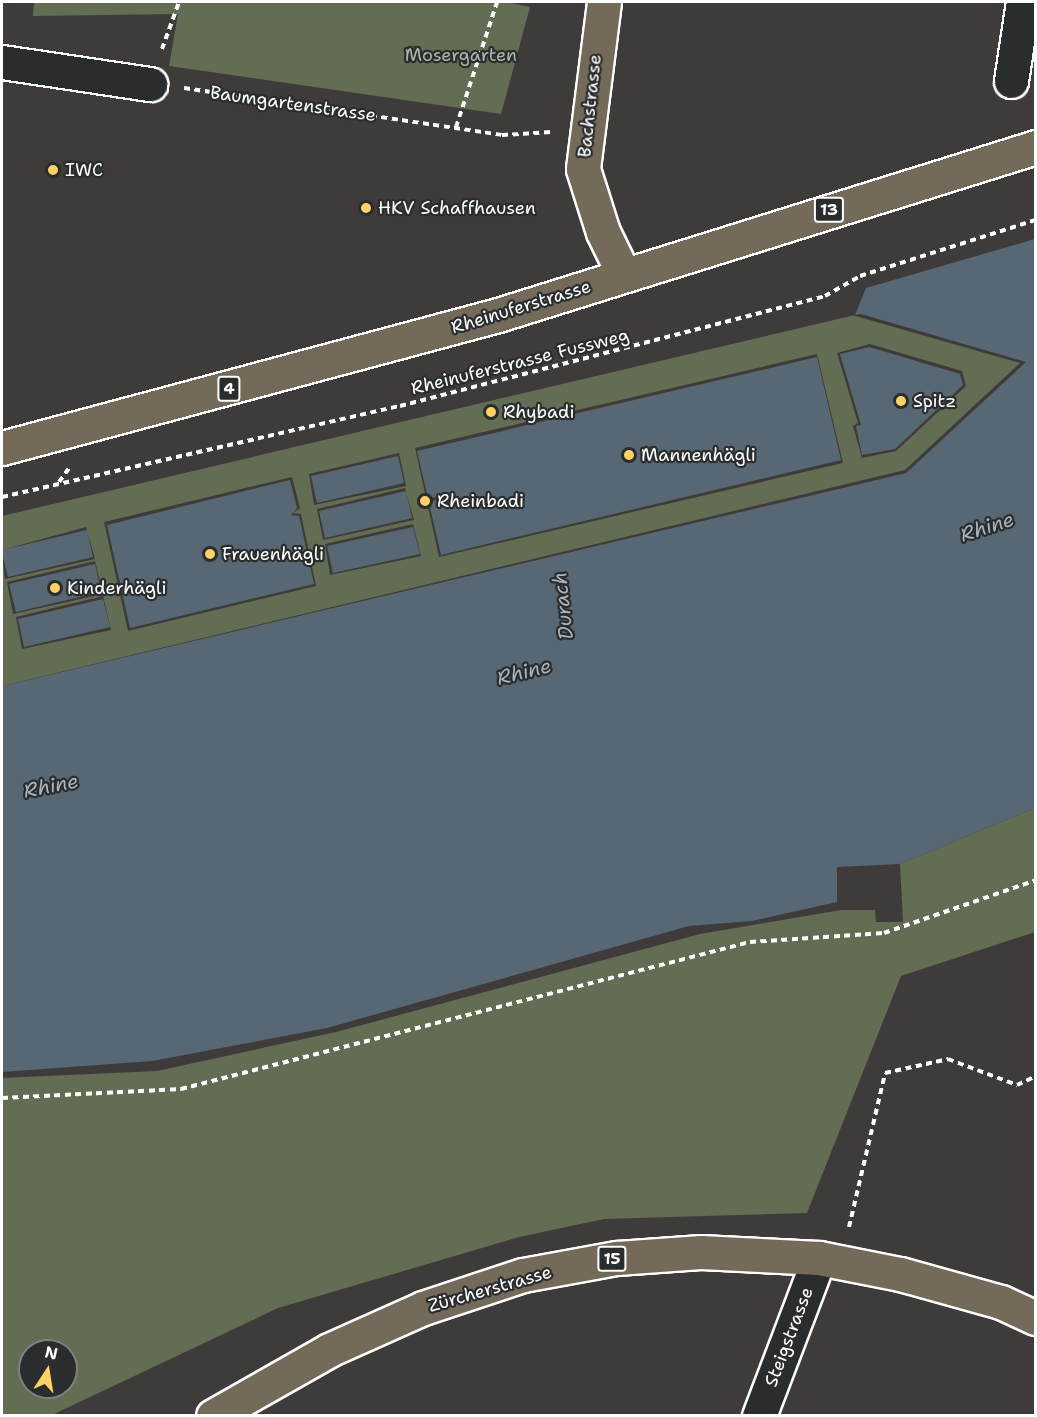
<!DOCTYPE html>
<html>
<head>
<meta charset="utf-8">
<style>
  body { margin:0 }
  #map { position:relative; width:1037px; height:1417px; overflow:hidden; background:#3f3b3b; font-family:"Shantell Sans",sans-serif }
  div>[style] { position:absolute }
  .green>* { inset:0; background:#626d54 }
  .water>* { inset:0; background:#586774 }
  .pier>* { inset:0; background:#3f3b3b }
  .path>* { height:4px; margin-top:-2px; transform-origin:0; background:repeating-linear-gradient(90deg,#fff 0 6px,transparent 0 10.5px) }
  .roads { filter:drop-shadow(2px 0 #fff) drop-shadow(-2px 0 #fff) drop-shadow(0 2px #fff) drop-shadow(0 -2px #fff) }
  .minor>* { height:33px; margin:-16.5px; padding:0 16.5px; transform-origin:16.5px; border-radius:16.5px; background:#2a2d2e }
  .primary>* { height:33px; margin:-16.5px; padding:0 16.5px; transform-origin:16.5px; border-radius:16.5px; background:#746a5a }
  .dots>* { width:16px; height:16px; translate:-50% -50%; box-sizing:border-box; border:3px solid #2a2d2e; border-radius:50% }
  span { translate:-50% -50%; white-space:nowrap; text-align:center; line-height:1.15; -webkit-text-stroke:4.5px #2a2d2e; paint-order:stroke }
  .shield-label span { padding:2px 4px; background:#2a2d2e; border:2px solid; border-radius:4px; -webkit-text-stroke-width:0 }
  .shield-label { font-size:16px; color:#fff; font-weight:700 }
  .park-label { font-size:18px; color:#b0b6aa }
  .street-label { font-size:18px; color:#fff }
  .poi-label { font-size:18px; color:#fff }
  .left { translate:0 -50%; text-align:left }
  .water-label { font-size:20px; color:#acb3ba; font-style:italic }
  .frame { position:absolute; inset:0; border:3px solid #fff; pointer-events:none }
  .north { position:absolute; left:18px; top:1339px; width:60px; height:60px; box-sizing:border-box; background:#2a2d2e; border:2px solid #7f8182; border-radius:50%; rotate:12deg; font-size:16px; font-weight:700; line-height:24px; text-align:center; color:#fff }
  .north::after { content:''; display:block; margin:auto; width:21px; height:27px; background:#ffd166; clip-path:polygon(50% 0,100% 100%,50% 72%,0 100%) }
</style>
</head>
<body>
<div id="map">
  <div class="green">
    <i style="clip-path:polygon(34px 2px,506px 2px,530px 7px,501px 114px,169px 66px,178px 14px,33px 16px)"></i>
    <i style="clip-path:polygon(855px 315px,1026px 362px,906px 473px,2px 686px,2px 516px)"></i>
    <i style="clip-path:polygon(evenodd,1035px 808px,1035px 932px,901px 976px,807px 1213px,604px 1219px,519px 1237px,278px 1308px,52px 1415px,2px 1415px,2px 1078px,157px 1071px,336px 1032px,700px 934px,841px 910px,875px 910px,876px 922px,903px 922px,900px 864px,1035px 808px,30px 1351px,66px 1351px,66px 1387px,30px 1387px,30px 1351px)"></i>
  </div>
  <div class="water">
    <i style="clip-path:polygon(1035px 239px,1035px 808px,900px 864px,837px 867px,837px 902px,752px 921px,689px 926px,327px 1028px,152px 1061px,2px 1072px,2px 686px,906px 473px,1025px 362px,855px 315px,866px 288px)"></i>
    <i style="clip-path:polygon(869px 347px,960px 374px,963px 386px,895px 449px,862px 455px,856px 426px,861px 424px,840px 353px)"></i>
    <i style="clip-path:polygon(817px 357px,841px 460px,441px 555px,429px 502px,444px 500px,442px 494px,428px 498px,417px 451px)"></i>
    <i style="clip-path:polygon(398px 456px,405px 483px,317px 503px,311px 476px)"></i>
    <i style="clip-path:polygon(291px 480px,297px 508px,290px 515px,298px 515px,314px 584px,130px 629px,106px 525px)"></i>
    <i style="clip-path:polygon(406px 491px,412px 518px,325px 538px,319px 511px)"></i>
    <i style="clip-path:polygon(414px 527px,420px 554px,333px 574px,327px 546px)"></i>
    <i style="clip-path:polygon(87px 530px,93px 557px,7px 578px,2px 550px)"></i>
    <i style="clip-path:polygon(94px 564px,101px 592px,16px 612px,9px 584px)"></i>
    <i style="clip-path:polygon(104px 599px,110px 627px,24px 647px,18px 619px)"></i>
  </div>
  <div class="pier">
    <i style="clip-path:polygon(861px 314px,1026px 362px,906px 473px,2px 686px,905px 470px,1020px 363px,852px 315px)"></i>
    <i style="clip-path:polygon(evenodd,870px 344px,962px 371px,966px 386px,896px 451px,862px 458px,853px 426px,858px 423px,837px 353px,870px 344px,869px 347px,960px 374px,963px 385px,895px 449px,862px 455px,856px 426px,861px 425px,840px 354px,869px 347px)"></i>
    <i style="clip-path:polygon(evenodd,817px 354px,843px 463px,439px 557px,415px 448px,817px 354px,817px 357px,841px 460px,441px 555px,429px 503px,445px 496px,428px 498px,417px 451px,817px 357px)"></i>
    <i style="clip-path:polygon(evenodd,399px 453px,406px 486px,314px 505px,309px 474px,399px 453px,398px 456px,404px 483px,317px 503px,311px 476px,398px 456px)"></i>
    <i style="clip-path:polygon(evenodd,292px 477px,300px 508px,293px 513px,301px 514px,316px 586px,128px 631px,104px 522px,292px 477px,290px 480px,297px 508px,291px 515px,299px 516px,314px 584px,130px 628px,107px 525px,290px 480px)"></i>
    <i style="clip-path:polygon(evenodd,405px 488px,414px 520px,323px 540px,317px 509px,405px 488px,406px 491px,412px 518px,325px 538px,319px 511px,406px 491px)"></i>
    <i style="clip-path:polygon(evenodd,413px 524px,421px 556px,330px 575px,325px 544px,413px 524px,413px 527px,420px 554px,333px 573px,327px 546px,413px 527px)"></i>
    <i style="clip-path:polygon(86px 527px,95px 559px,5px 579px,2px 554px,8px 577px,93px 557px,87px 530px,2px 550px)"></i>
    <i style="clip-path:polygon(evenodd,95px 561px,103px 594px,13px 614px,7px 582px,95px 561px,95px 564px,101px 592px,16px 612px,9px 584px,95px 564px)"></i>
    <i style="clip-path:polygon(evenodd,103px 596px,111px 630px,22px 649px,16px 617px,103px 596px,103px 599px,110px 627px,24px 647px,18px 619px,103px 599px)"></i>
  </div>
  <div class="path">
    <i style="left:162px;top:49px;width:50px;rotate:-70.1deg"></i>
    <i style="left:184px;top:88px;width:321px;rotate:8.4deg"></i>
    <i style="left:502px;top:135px;width:49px;rotate:-3.5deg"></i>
    <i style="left:456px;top:127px;width:132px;rotate:-71.8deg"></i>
    <i style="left:59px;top:482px;width:17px;rotate:-54deg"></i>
    <i style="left:2px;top:497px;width:408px;rotate:-12.9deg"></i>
    <i style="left:400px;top:406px;width:439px;rotate:-14.5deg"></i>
    <i style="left:825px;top:296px;width:40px;rotate:-29.7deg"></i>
    <i style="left:860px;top:276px;width:185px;rotate:-17.7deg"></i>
    <i style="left:2px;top:1098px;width:179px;rotate:-2.9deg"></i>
    <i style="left:181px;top:1089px;width:588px;rotate:-14.49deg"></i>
    <i style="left:750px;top:942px;width:134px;rotate:-3.8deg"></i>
    <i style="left:884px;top:933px;width:161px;rotate:-19.2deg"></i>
    <i style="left:849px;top:1227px;width:158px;rotate:-76.8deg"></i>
    <i style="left:885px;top:1073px;width:65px;rotate:-12.5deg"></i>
    <i style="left:948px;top:1059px;width:74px;rotate:20.6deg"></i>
    <i style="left:1017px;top:1085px;width:21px;rotate:-25deg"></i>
  </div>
  <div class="roads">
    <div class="minor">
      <i style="left:2px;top:62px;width:150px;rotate:8.5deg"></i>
      <i style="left:1011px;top:81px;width:80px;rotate:-81.4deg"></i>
      <i style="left:759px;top:1416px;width:169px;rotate:-69.2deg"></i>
    </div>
    <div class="primary">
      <i style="left:604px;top:2px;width:168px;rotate:97.2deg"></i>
      <i style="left:583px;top:169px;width:66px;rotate:72.4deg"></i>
      <i style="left:603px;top:232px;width:48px;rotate:64deg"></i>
      <i style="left:2px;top:448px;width:514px;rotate:-15.01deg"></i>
      <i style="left:498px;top:315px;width:564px;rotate:-17.34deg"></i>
      <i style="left:213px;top:1416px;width:133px;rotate:-29.6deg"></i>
      <i style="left:329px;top:1350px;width:103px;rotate:-24.1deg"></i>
      <i style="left:423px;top:1308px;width:105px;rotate:-18.3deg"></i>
      <i style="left:523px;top:1275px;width:96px;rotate:-10.3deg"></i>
      <i style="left:617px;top:1258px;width:84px;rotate:-4.1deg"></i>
      <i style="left:701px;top:1252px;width:118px;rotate:2.9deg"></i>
      <i style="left:819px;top:1258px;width:83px;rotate:11.2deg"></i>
      <i style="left:900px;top:1274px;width:105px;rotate:15.5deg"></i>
      <i style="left:1001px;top:1302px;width:38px;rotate:25deg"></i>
    </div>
  </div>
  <div class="dots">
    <i style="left:53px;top:170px;background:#ffd166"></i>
    <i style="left:366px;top:208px;background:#ffd166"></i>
    <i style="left:901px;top:401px;background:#ffd166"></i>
    <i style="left:491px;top:412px;background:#ffd166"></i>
    <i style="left:629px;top:455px;background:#ffd166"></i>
    <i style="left:425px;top:501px;background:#ffd166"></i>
    <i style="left:210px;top:554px;background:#ffd166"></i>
    <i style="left:55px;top:588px;background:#ffd166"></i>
  </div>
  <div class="shield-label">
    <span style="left:829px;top:210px">13</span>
    <span style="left:229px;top:389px">4</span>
    <span style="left:612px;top:1259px">15</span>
  </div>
  <div class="park-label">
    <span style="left:461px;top:55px">Mosergarten</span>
  </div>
  <div class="street-label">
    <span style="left:293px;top:104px;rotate:8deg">Baumgartenstrasse</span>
    <span style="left:590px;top:106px;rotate:-84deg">Bachstrasse</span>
    <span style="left:521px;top:307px;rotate:-17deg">Rheinuferstrasse</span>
    <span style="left:520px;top:362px;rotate:-14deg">Rheinuferstrasse Fussweg</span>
    <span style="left:490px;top:1289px;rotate:-16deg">Zürcherstrasse</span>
    <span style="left:789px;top:1337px;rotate:-69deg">Steigstrasse</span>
  </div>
  <div class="poi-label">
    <span class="left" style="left:65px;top:170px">IWC</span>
    <span class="left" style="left:378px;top:208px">HKV Schaffhausen</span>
    <span class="left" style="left:913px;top:401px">Spitz</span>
    <span class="left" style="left:503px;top:412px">Rhybadi</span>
    <span class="left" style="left:641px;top:455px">Mannenhägli</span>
    <span class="left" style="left:437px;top:501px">Rheinbadi</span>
    <span class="left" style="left:222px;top:554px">Frauenhägli</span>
    <span class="left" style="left:67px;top:588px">Kinderhägli</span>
  </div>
  <div class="water-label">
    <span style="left:987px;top:527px;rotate:-18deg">Rhine</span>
    <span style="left:563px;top:606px;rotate:-96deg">Durach</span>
    <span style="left:524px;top:672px;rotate:-14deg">Rhine</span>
    <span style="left:51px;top:786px;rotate:-11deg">Rhine</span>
  </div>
  <div class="frame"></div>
  <div class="north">N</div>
</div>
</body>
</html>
